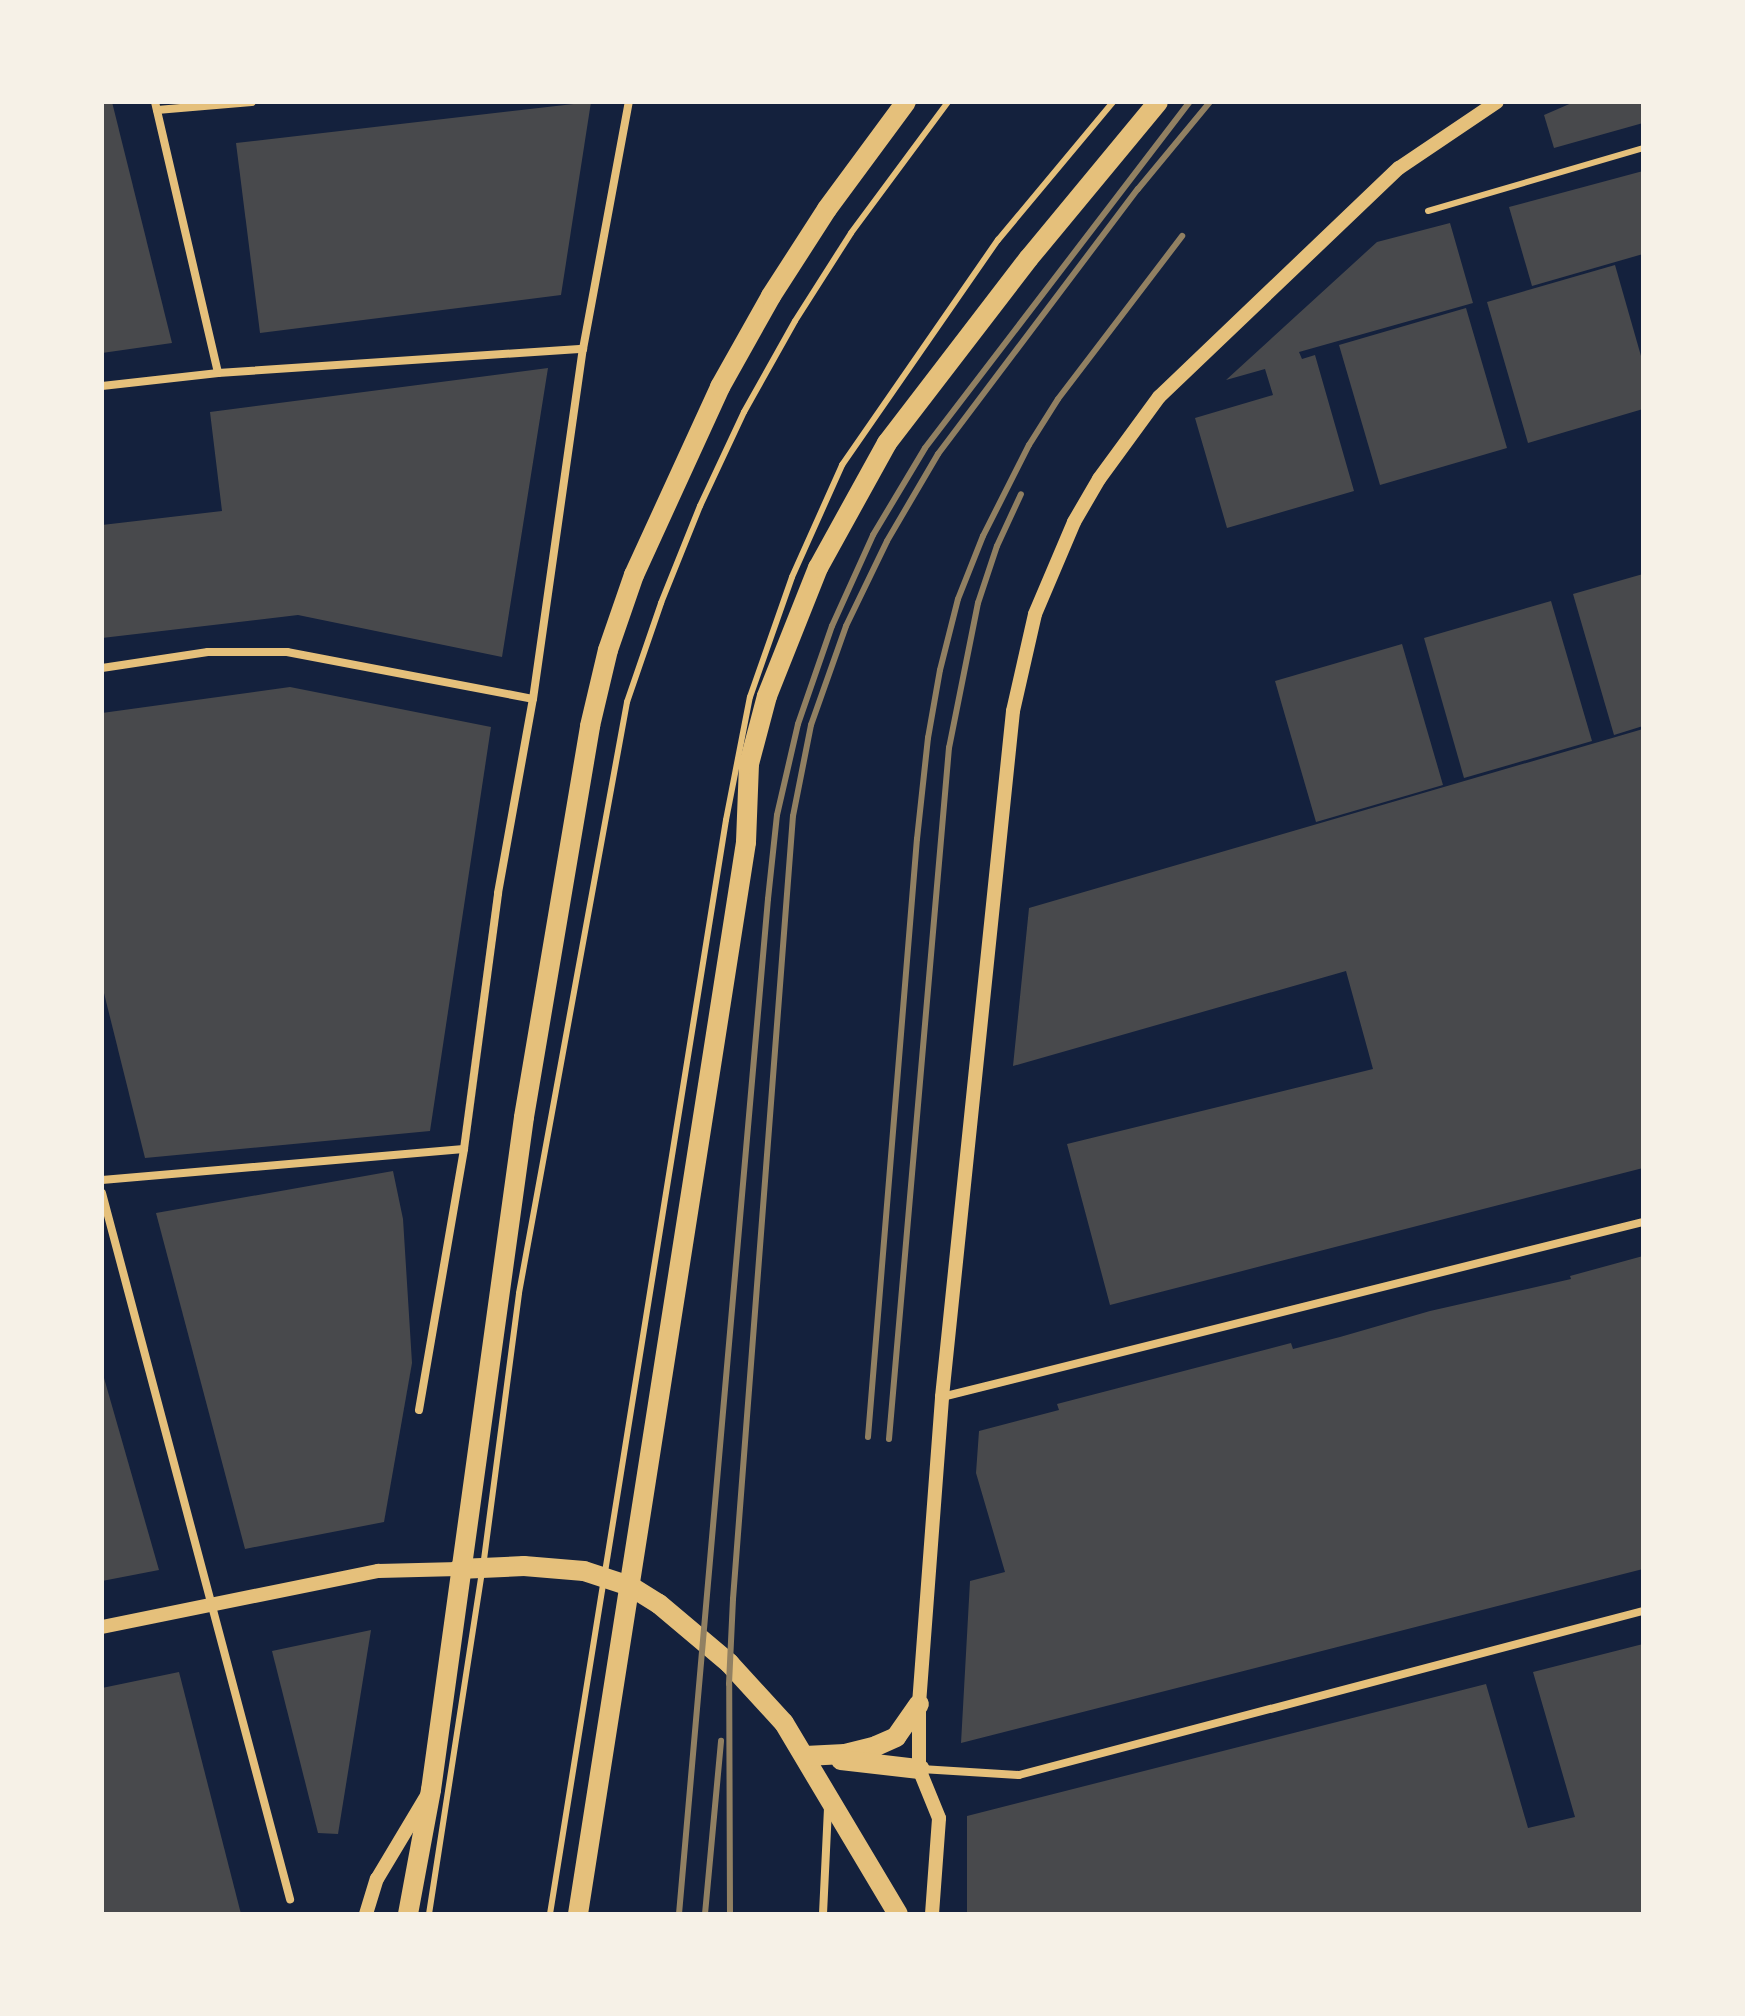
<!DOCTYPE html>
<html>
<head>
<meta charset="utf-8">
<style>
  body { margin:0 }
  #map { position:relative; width:1745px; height:2016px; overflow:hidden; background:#14213d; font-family:"PT Sans Narrow",sans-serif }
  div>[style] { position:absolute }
  .building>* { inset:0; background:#48494c }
  .service>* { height:6px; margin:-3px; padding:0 3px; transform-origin:3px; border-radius:3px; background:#e5c07b }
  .minor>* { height:8px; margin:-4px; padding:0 4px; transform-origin:4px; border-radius:4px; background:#e5c07b }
  .tertiary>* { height:14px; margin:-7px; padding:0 7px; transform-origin:7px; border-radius:7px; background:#e5c07b }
  .primary>* { height:20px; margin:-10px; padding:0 10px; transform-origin:10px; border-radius:10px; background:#e5c07b }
  .rail>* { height:6px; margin:-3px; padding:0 3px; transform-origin:3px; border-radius:3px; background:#918062 }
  span { translate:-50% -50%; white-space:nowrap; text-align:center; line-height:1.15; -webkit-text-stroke:7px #f6f1e7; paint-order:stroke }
  .frame { position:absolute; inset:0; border:104px solid #f6f1e7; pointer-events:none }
</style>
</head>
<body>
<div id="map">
  <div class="building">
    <i style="clip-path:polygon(102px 102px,112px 102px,172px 343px,102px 353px)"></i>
    <i style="clip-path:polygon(591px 102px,561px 295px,260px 333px,236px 143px)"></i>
    <i style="clip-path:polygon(1574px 102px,1643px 102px,1643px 123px,1554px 148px,1544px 115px)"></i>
    <i style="clip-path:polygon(1643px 171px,1643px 254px,1532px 286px,1509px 207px)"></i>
    <i style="clip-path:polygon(1450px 223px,1473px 303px,1299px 352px,1302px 359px,1315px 355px,1354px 491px,1227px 528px,1195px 418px,1273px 395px,1265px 369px,1226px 380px,1377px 242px)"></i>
    <i style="clip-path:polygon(1615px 265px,1643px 363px,1643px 409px,1528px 443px,1487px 302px)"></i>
    <i style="clip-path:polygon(1466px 308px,1507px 448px,1380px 485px,1339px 345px)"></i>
    <i style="clip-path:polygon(548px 368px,502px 657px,298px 615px,102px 638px,102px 525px,222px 511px,210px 412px)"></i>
    <i style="clip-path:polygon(1643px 574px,1643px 726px,1614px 735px,1573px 594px)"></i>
    <i style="clip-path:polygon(1551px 601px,1592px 741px,1464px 778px,1424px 638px)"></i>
    <i style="clip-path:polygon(1402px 644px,1443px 785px,1316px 822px,1275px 681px)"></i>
    <i style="clip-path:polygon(290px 687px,491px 727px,430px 1131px,145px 1158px,102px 985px,102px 713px)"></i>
    <i style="clip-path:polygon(1643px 729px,1643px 1168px,1110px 1305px,1067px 1144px,1373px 1069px,1346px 971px,1013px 1066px,1029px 908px)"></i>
    <i style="clip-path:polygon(393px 1171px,403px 1219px,412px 1363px,384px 1522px,245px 1549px,156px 1213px)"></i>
    <i style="clip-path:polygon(1643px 1256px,1643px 1569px,961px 1743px,970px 1581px,1005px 1572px,976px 1473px,979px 1431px,1059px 1410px,1057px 1404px,1291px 1343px,1293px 1349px,1340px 1337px,1430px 1311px,1571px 1279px,1570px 1276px)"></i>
    <i style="clip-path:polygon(102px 1371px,159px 1570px,102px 1581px)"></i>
    <i style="clip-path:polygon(371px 1630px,338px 1834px,318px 1833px,272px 1651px)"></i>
    <i style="clip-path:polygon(1643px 1644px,1643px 1914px,967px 1914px,967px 1816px,1486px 1684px,1528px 1828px,1575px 1817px,1533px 1672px)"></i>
    <i style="clip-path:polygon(179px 1672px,241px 1914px,102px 1914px,102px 1688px)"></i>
  </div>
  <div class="service">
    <i style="left:1428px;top:211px;width:224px;rotate:-16.3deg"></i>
    <i style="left:429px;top:1914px;width:351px;rotate:-81.2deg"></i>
    <i style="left:483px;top:1567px;width:276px;rotate:-82.5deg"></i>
    <i style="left:519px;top:1293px;width:601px;rotate:-79.64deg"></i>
    <i style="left:627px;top:702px;width:105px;rotate:-71deg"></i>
    <i style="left:661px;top:603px;width:105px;rotate:-68.1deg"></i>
    <i style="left:700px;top:506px;width:104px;rotate:-64.9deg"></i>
    <i style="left:744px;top:412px;width:104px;rotate:-60.7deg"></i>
    <i style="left:795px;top:321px;width:104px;rotate:-57.5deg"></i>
    <i style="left:851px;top:233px;width:163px;rotate:-53.5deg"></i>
    <i style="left:550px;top:1914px;width:1108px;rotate:-80.86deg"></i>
    <i style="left:726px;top:820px;width:125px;rotate:-79deg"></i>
    <i style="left:750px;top:697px;width:127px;rotate:-70.7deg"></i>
    <i style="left:792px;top:577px;width:123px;rotate:-65.9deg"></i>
    <i style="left:842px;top:465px;width:274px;rotate:-55.3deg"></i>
    <i style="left:998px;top:240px;width:180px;rotate:-50.2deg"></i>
  </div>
  <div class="minor">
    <i style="left:155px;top:102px;width:278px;rotate:76.9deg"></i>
    <i style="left:157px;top:110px;width:95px;rotate:-4.8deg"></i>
    <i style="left:102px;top:386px;width:117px;rotate:-6.4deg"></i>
    <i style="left:218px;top:373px;width:366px;rotate:-3.8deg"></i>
    <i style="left:102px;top:668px;width:107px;rotate:-8.6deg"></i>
    <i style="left:208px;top:652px;width:79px"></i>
    <i style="left:287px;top:652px;width:250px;rotate:10.8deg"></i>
    <i style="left:102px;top:1180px;width:363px;rotate:-4.9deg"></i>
    <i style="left:102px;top:1193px;width:731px;rotate:75.09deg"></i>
    <i style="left:942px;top:1397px;width:723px;rotate:-14.02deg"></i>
    <i style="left:419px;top:1410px;width:265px;rotate:-80.2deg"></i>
    <i style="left:464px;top:1149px;width:258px;rotate:-82.4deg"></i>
    <i style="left:498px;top:893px;width:197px;rotate:-79.8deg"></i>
    <i style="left:533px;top:699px;width:354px;rotate:-81.9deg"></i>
    <i style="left:583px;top:349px;width:251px;rotate:-79.5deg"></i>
    <i style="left:921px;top:1769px;width:98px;rotate:3.5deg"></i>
    <i style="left:1019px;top:1775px;width:645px;rotate:-14.73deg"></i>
    <i style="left:823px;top:1914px;width:107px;rotate:-87.3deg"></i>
  </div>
  <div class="tertiary">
    <i style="left:102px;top:1627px;width:282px;rotate:-11.5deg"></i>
    <i style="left:378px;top:1571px;width:81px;rotate:-1.4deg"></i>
    <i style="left:366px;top:1914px;width:37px;rotate:-73deg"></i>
    <i style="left:377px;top:1879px;width:96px;rotate:-59.1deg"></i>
    <i style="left:932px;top:1914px;width:96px;rotate:-85.8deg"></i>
    <i style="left:939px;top:1818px;width:53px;rotate:-112.2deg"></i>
    <i style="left:919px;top:1769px;width:65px;rotate:-90deg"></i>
    <i style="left:919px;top:1704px;width:308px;rotate:-85.7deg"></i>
    <i style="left:942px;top:1397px;width:690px;rotate:-84.09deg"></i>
    <i style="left:1013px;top:711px;width:99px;rotate:-77.2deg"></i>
    <i style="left:1035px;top:614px;width:100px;rotate:-67deg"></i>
    <i style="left:1074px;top:522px;width:50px;rotate:-59.8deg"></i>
    <i style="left:1099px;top:479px;width:102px;rotate:-53.8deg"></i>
    <i style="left:1159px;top:397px;width:332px;rotate:-43.7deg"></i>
    <i style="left:1399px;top:168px;width:118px;rotate:-34deg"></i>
  </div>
  <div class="primary">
    <i style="left:459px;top:1569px;width:65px;rotate:-2.6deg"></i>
    <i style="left:524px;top:1566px;width:60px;rotate:4.8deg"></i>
    <i style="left:584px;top:1571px;width:48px;rotate:18.1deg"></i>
    <i style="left:630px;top:1586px;width:34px;rotate:32deg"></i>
    <i style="left:659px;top:1604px;width:92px;rotate:40.1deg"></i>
    <i style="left:729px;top:1663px;width:81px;rotate:47.5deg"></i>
    <i style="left:784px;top:1723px;width:222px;rotate:59.2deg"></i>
    <i style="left:805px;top:1756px;width:40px;rotate:-2.9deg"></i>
    <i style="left:845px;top:1754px;width:32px;rotate:-14deg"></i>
    <i style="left:876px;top:1746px;width:22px;rotate:-24deg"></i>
    <i style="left:896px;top:1737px;width:40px;rotate:-55.1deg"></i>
    <i style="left:841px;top:1760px;width:79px;rotate:6.6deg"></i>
    <i style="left:408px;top:1914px;width:126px;rotate:-79.5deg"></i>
    <i style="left:431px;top:1790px;width:679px;rotate:-82.13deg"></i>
    <i style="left:524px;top:1117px;width:397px;rotate:-80.4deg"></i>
    <i style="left:590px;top:726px;width:78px;rotate:-76.7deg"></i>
    <i style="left:608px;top:650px;width:79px;rotate:-70.9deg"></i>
    <i style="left:634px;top:575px;width:207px;rotate:-65.4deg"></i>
    <i style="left:720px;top:387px;width:104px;rotate:-60.7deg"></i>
    <i style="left:771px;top:296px;width:103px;rotate:-57.2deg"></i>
    <i style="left:827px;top:209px;width:133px;rotate:-53.6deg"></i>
    <i style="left:578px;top:1914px;width:1085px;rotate:-81.09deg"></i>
    <i style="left:746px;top:842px;width:78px;rotate:-87.8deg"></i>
    <i style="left:749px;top:764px;width:70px;rotate:-75.2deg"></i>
    <i style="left:767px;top:696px;width:138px;rotate:-68.3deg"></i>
    <i style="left:818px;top:568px;width:143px;rotate:-61.1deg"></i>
    <i style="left:887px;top:443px;width:233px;rotate:-52.5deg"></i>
    <i style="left:1029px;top:258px;width:202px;rotate:-50.4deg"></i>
  </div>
  <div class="rail">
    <i style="left:868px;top:1437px;width:600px;rotate:-85.32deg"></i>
    <i style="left:917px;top:839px;width:102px;rotate:-83.8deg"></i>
    <i style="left:928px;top:738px;width:69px;rotate:-80deg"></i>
    <i style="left:940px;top:670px;width:73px;rotate:-75.8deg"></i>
    <i style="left:958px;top:599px;width:68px;rotate:-68.4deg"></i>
    <i style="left:983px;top:536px;width:102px;rotate:-63.2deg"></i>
    <i style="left:1029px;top:445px;width:54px;rotate:-57.8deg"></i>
    <i style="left:1058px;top:399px;width:205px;rotate:-52.7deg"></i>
    <i style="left:889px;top:1439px;width:694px;rotate:-85.04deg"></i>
    <i style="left:949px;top:748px;width:148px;rotate:-78.7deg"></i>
    <i style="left:978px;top:603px;width:60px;rotate:-71.6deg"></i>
    <i style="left:997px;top:546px;width:57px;rotate:-65.2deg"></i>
    <i style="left:679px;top:1914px;width:1019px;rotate:-84.99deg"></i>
    <i style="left:768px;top:899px;width:84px;rotate:-83.9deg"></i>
    <i style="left:777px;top:815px;width:93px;rotate:-77deg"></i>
    <i style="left:798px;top:724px;width:104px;rotate:-70.9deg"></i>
    <i style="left:832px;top:626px;width:100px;rotate:-65.7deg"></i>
    <i style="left:873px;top:535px;width:101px;rotate:-59.1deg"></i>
    <i style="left:925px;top:448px;width:436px;rotate:-52.6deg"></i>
    <i style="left:705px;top:1914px;width:174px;rotate:-84.7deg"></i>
    <i style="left:730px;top:1914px;width:230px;rotate:-90.2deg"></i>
    <i style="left:729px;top:1684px;width:85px;rotate:-87.3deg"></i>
    <i style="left:733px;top:1599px;width:785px;rotate:-85.62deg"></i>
    <i style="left:793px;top:816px;width:93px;rotate:-78.8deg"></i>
    <i style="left:811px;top:725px;width:105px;rotate:-70.5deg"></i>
    <i style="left:846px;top:626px;width:94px;rotate:-64.2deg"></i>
    <i style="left:887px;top:541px;width:101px;rotate:-59.6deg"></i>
    <i style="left:938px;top:454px;width:332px;rotate:-53deg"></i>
    <i style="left:1138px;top:189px;width:113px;rotate:-50.4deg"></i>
  </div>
  <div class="frame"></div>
</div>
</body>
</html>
